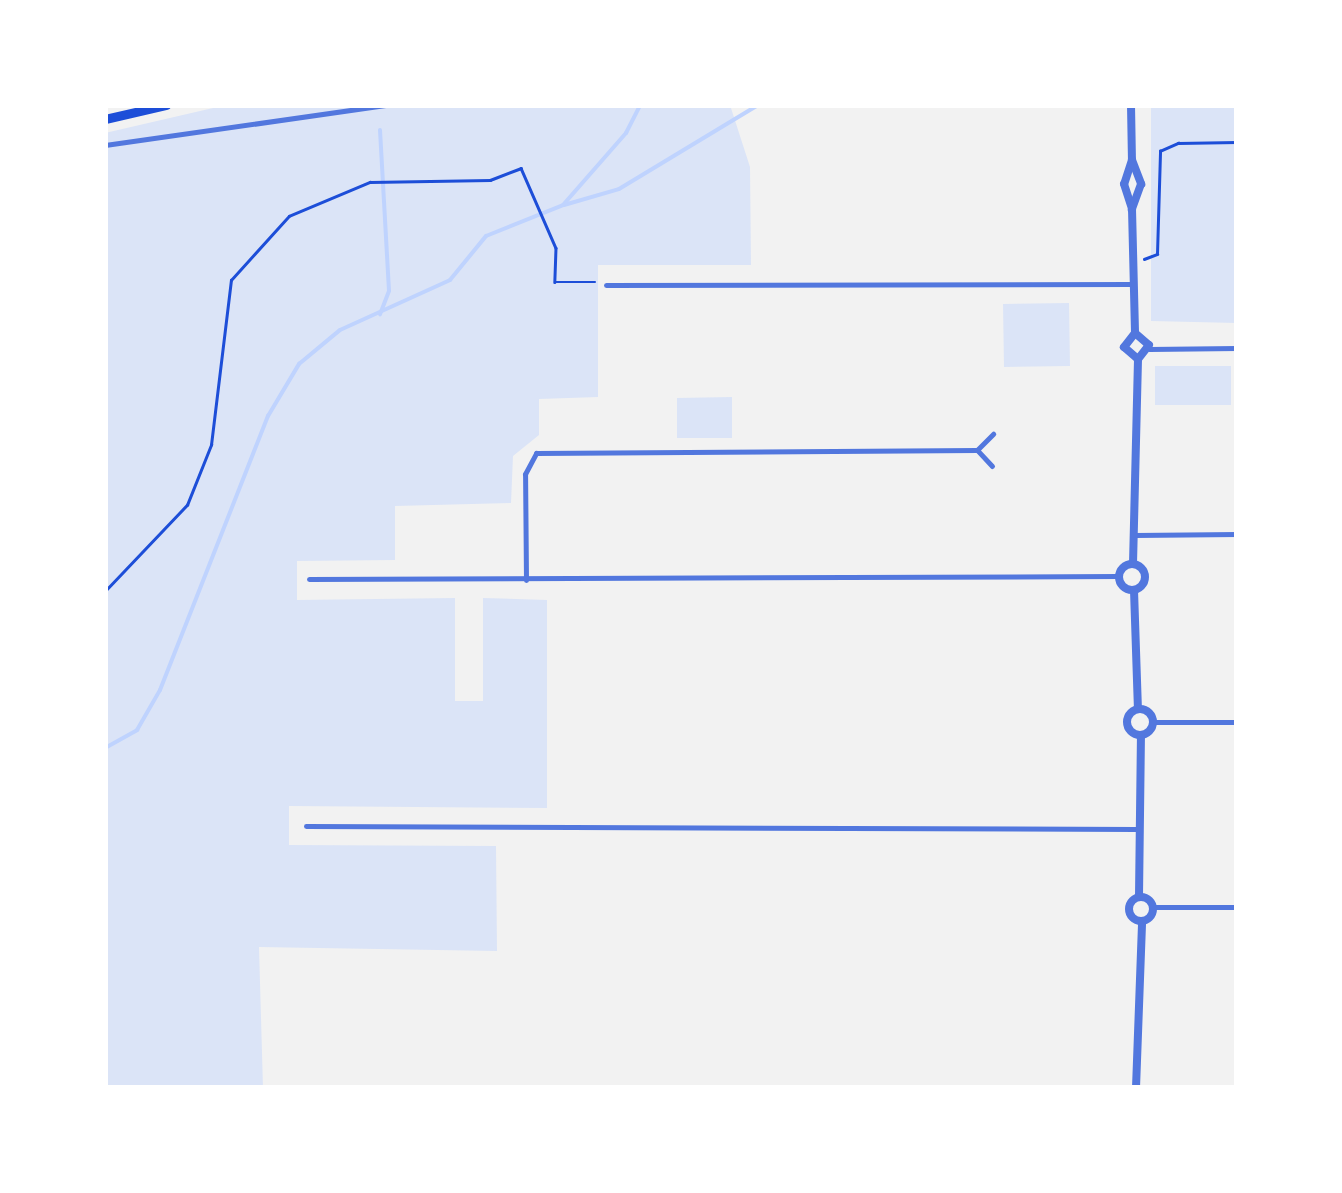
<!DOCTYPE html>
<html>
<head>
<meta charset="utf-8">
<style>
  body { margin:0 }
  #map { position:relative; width:1342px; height:1193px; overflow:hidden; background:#f2f2f2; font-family:"Public Sans",sans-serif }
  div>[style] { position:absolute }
  .green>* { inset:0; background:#dbe4f7 }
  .stream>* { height:4px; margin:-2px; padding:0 2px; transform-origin:2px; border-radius:2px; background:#bfd3fe }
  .path>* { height:2.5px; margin:-1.25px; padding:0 1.25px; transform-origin:1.25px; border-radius:1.25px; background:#1d4ed8 }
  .minor>* { height:5px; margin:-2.5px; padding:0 2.5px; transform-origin:2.5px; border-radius:2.5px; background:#5277de }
  .tertiary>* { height:8px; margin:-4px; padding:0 4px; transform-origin:4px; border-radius:4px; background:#5277de }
  .tertiary>.ring { margin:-4px; padding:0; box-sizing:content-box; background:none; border:8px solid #5277de; border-radius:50% }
  .trunk>* { height:9px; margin:-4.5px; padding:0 4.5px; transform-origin:4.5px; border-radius:4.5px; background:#1d4ed8 }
  span { translate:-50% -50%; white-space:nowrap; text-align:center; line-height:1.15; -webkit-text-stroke:9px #fff; paint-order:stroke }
  .frame { position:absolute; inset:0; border:108px solid #fff; pointer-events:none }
</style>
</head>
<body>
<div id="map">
  <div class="green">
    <i style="clip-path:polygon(226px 105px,730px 105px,750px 167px,751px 265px,598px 265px,598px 397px,539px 399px,539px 435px,513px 456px,511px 503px,395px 506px,395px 560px,297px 561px,297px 600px,455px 598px,455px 701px,483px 701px,483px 598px,547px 600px,547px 808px,289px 806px,289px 845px,496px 846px,497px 951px,259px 947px,263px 1088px,105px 1088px,105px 133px)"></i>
    <i style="clip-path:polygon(1151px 105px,1237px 105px,1237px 323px,1151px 321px)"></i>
    <i style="clip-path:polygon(1069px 303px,1070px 366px,1004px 367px,1003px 304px)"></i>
    <i style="clip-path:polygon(1155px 366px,1231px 366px,1231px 405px,1155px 405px)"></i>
    <i style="clip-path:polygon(732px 397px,732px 438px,677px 438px,677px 398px)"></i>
  </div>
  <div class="stream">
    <i style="left:380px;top:130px;width:161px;rotate:86.8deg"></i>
    <i style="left:389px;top:291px;width:25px;rotate:111deg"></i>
    <i style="left:564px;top:205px;width:57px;rotate:-16.2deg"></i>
    <i style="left:619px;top:189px;width:162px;rotate:-31.1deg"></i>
    <i style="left:105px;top:748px;width:37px;rotate:-29deg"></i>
    <i style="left:137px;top:730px;width:46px;rotate:-60.1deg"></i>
    <i style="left:160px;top:690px;width:295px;rotate:-68.5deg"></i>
    <i style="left:268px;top:416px;width:61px;rotate:-59.2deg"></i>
    <i style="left:299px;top:364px;width:53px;rotate:-39.7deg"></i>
    <i style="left:340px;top:330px;width:121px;rotate:-24.4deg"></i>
    <i style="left:450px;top:280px;width:57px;rotate:-50.7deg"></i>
    <i style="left:486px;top:236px;width:83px;rotate:-21.9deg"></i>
    <i style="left:563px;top:205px;width:96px;rotate:-48.8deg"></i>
    <i style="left:626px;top:133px;width:31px;rotate:-63deg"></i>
  </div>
  <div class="path">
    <i style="left:1144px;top:259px;width:14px;rotate:-21deg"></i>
    <i style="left:1157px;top:254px;width:103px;rotate:-88.3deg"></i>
    <i style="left:1160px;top:151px;width:20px;rotate:-24deg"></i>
    <i style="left:1178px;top:143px;width:59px;rotate:-1deg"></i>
    <i style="left:105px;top:591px;width:119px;rotate:-46.4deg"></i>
    <i style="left:187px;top:505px;width:65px;rotate:-68.2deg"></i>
    <i style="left:211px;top:445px;width:166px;rotate:-83.1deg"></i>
    <i style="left:231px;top:280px;width:86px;rotate:-47.8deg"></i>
    <i style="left:289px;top:216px;width:88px;rotate:-22.8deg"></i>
    <i style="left:370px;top:182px;width:120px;rotate:-1deg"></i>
    <i style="left:490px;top:180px;width:33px;rotate:-21deg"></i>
    <i style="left:521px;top:168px;width:87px;rotate:66.4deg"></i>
    <i style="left:556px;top:248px;width:34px;rotate:92deg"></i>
    <i style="left:555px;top:282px;width:40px"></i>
  </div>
  <div class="minor">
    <i style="left:105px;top:145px;width:285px;rotate:-8.1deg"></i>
    <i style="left:606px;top:285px;width:526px;rotate:-0.11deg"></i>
    <i style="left:1149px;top:349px;width:88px;rotate:-0.7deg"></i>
    <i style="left:992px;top:466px;width:22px;rotate:-133deg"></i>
    <i style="left:977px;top:450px;width:23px;rotate:-45deg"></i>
    <i style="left:1135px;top:535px;width:102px;rotate:-0.6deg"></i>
    <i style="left:309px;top:579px;width:810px;rotate:-0.21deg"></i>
    <i style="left:526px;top:580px;width:106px;rotate:-90.5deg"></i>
    <i style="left:525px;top:474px;width:24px;rotate:-62deg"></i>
    <i style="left:536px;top:453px;width:441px;rotate:-0.4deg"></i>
    <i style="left:1153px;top:722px;width:84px"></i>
    <i style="left:306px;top:826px;width:830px;rotate:0.21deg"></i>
    <i style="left:1153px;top:907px;width:84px"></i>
  </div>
  <div class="tertiary">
    <i style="left:1131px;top:105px;width:55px;rotate:89deg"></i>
    <i style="left:1132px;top:160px;width:25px;rotate:108deg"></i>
    <i style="left:1124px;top:184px;width:26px;rotate:72deg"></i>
    <i style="left:1132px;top:209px;width:124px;rotate:88.6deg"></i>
    <i style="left:1132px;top:160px;width:26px;rotate:69deg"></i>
    <i style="left:1141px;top:184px;width:27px;rotate:110deg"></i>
    <i style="left:1135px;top:333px;width:18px;rotate:128deg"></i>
    <i style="left:1124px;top:347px;width:18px;rotate:41deg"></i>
    <i style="left:1135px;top:333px;width:18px;rotate:41deg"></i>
    <i style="left:1149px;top:345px;width:18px;rotate:128deg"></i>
    <i style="left:1133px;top:564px;width:205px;rotate:-88.6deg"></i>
    <i class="ring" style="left:1119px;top:564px;width:18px;height:18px"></i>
    <i style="left:1134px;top:590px;width:119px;rotate:88.1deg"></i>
    <i class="ring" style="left:1127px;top:709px;width:18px;height:18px"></i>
    <i style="left:1139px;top:896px;width:161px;rotate:-89.3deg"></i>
    <i class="ring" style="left:1129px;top:897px;width:16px;height:16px"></i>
    <i style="left:1136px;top:1088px;width:167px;rotate:-87.9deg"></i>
  </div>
  <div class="trunk">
    <i style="left:105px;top:119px;width:63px;rotate:-12.9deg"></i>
  </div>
  <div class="frame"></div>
</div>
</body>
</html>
